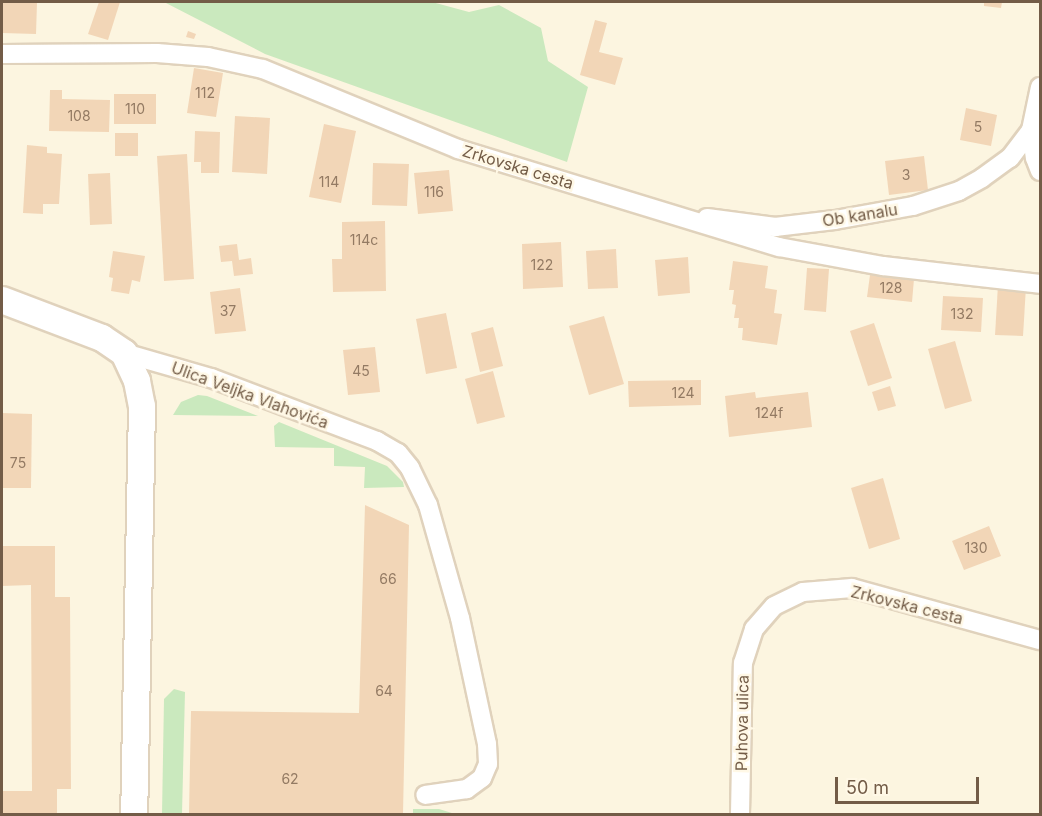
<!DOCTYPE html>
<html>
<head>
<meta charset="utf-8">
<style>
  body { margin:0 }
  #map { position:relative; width:1042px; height:816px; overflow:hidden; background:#fcf5e0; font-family:Inter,sans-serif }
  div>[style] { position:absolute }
  .green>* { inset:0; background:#cae9be }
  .building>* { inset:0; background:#f2d6b7 }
  .roads { filter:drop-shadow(2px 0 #e0d2bc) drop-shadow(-2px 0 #e0d2bc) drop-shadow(0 2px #e0d2bc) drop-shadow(0 -2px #e0d2bc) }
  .street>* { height:18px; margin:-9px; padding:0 9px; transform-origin:9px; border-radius:9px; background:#fff }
  .secondary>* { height:26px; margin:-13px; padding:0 13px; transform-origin:13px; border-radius:13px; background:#fff }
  span { translate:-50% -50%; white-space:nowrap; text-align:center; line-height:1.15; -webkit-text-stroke:5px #fff8e6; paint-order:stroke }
  .number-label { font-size:14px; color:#937a63 }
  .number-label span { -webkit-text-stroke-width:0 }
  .street-label { font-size:16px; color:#735c47 }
  .frame { position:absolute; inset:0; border:3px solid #735c47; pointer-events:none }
  .scale { position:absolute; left:835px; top:777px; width:144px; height:27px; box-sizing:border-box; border:3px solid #735c47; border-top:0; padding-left:8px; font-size:18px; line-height:21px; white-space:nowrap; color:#735c47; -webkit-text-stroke:4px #fff8e6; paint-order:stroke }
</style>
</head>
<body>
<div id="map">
  <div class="green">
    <i style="clip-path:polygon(164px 2px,432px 2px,469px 12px,499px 5px,541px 28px,548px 61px,588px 87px,567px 162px,265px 54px)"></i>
    <i style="clip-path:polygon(198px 395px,207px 396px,258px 416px,173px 415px,181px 402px)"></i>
    <i style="clip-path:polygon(279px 422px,387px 466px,403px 482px,404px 487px,364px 488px,365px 467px,334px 466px,334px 448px,275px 447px,274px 426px)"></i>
    <i style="clip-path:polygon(174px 689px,185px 692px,182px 814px,162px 814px,164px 699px)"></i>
    <i style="clip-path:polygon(413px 809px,439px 809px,455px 814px,413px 814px)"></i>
  </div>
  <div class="building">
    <i style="clip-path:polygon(2px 2px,37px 3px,36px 34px,2px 33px)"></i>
    <i style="clip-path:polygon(99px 2px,120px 2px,108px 40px,88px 34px)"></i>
    <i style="clip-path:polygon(984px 2px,1002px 2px,1001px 8px,984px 6px)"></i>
    <i style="clip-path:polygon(595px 20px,607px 23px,599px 52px,623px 58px,615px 85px,580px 75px)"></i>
    <i style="clip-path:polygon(188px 31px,196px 34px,194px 39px,186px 37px)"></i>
    <i style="clip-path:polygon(194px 68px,223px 73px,216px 117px,187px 113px)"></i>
    <i style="clip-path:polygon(50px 90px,62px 90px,62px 99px,110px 100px,109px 132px,49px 131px)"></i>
    <i style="clip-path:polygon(114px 94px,156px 94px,156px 124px,114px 124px)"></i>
    <i style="clip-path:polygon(966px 108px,997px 115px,991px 146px,960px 140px)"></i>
    <i style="clip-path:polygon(235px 116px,270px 118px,267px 174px,232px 172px)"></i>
    <i style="clip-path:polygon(324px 124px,356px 131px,341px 203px,309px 197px)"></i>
    <i style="clip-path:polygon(195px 131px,220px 132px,219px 173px,201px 173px,201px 162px,194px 162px)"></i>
    <i style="clip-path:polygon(115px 133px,138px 133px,138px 156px,115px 156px)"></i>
    <i style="clip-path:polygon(27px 145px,47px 147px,47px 153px,62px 154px,59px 204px,43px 204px,43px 214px,23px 213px)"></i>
    <i style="clip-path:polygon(187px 154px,194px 279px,164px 281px,157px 156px)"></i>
    <i style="clip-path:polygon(924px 156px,928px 190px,889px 195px,885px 161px)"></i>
    <i style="clip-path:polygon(373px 163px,409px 164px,407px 206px,372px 205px)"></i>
    <i style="clip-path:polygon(449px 170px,453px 211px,418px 214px,414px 173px)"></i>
    <i style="clip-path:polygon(110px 173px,112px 224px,90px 225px,88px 174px)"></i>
    <i style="clip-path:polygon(385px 221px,386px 291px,333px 292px,332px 259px,342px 259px,342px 222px)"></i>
    <i style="clip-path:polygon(561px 242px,563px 287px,523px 289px,522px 244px)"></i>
    <i style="clip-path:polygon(237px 244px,239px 260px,251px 258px,253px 274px,234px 276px,232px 261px,221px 262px,219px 246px)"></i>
    <i style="clip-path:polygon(616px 249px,618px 288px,588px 289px,586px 251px)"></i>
    <i style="clip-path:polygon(113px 251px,145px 256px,140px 282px,132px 280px,129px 294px,111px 291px,113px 278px,109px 277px)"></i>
    <i style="clip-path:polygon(688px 257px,690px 293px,658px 296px,655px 260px)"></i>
    <i style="clip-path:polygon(733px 261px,768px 266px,765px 288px,777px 290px,774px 313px,782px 314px,777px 345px,742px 340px,743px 328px,738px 328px,739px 318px,734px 318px,736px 305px,732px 304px,734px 290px,729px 290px)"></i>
    <i style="clip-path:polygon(807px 268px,829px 269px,826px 312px,804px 310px)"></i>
    <i style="clip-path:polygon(870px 275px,914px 279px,912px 302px,867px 297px)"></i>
    <i style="clip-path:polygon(998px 285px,1026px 287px,1023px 336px,995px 335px)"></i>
    <i style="clip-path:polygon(240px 288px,246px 331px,215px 334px,210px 292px)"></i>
    <i style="clip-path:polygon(943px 296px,983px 298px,981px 332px,941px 330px)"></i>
    <i style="clip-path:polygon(446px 313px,457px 368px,426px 374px,416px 319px)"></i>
    <i style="clip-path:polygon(604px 316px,624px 384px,589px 395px,569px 326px)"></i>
    <i style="clip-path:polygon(874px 323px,892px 378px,868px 386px,850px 331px)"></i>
    <i style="clip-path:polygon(493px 327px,503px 366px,480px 372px,471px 333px)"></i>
    <i style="clip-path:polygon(955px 341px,972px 401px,945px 409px,928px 349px)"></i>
    <i style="clip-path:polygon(375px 347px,380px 392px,348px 395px,343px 350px)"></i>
    <i style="clip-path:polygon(493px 371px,505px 417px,477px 424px,465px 379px)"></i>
    <i style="clip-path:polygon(701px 380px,701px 405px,629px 407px,628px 381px)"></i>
    <i style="clip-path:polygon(890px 386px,896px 406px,878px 411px,872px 392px)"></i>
    <i style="clip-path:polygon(755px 392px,756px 398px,808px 392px,812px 427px,729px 437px,725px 396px)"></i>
    <i style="clip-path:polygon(2px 413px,32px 414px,31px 488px,2px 488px)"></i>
    <i style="clip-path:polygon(883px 478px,900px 539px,869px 549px,851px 488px)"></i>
    <i style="clip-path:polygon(365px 505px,409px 525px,403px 814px,189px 814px,191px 711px,359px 713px)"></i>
    <i style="clip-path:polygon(989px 526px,1001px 556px,964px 570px,952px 541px)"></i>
    <i style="clip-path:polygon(2px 546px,55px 546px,55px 597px,70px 597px,71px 789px,57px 789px,57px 814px,2px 814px,2px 791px,32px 791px,31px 585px,2px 586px)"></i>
  </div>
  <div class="roads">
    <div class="street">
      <i style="left:2px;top:54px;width:155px;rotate:-0.4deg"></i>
      <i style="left:157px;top:53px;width:51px;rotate:4.5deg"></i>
      <i style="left:208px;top:57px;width:56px;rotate:12.3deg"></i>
      <i style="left:263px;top:69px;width:211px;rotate:22.3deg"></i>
      <i style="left:458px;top:149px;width:336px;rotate:17deg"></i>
      <i style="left:779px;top:247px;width:106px;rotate:10.4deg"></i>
      <i style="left:883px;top:266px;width:158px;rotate:6.5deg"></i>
      <i style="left:1040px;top:87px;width:44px;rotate:101.8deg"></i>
      <i style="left:1031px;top:130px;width:28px;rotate:82deg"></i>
      <i style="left:1035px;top:158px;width:14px;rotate:69deg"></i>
      <i style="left:707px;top:218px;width:69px;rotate:7.5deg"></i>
      <i style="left:775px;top:227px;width:60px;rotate:-6.7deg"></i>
      <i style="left:835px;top:220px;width:79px;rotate:-10.2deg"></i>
      <i style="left:913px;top:206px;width:48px;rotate:-18.1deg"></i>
      <i style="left:959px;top:191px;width:26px;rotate:-29deg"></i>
      <i style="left:982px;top:178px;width:34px;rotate:-36deg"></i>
      <i style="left:1010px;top:158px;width:35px;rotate:-53deg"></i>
      <i style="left:124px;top:353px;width:91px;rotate:16deg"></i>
      <i style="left:211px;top:378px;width:178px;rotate:20.8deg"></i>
      <i style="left:377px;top:441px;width:24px;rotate:30deg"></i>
      <i style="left:398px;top:453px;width:19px;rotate:51deg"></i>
      <i style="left:410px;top:468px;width:41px;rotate:64.1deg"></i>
      <i style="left:428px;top:505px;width:117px;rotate:74.2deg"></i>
      <i style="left:460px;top:618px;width:129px;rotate:77.9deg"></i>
      <i style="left:487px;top:744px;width:20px;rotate:87deg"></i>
      <i style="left:488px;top:764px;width:15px;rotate:113deg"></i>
      <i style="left:482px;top:778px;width:19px;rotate:144deg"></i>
      <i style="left:467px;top:789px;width:42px;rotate:171.9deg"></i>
      <i style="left:740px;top:814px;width:151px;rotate:-88.9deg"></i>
      <i style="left:743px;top:663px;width:36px;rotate:-72deg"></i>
      <i style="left:754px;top:629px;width:30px;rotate:-49deg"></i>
      <i style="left:774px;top:606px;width:32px;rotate:-26deg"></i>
      <i style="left:803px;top:592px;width:49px;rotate:-4.7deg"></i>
      <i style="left:852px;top:588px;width:195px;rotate:15.5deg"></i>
    </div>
    <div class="secondary">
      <i style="left:2px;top:300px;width:107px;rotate:20.8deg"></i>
      <i style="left:102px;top:338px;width:27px;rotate:34deg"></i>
      <i style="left:124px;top:353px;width:31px;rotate:65deg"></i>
      <i style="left:137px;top:381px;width:25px;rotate:79deg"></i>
      <i style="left:142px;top:406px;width:408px;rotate:91.1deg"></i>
    </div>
  </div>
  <div class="number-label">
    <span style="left:205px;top:93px">112</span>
    <span style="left:135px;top:109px">110</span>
    <span style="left:79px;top:116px">108</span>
    <span style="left:978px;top:127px">5</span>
    <span style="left:906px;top:175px">3</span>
    <span style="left:329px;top:182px">114</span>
    <span style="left:434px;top:192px">116</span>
    <span style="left:364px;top:240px">114c</span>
    <span style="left:542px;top:265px">122</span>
    <span style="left:891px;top:288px">128</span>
    <span style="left:228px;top:311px">37</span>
    <span style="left:962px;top:314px">132</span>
    <span style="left:361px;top:371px">45</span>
    <span style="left:683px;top:393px">124</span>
    <span style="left:769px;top:413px">124f</span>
    <span style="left:18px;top:463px">75</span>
    <span style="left:976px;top:548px">130</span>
    <span style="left:388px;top:579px">66</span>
    <span style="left:384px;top:691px">64</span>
    <span style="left:290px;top:779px">62</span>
  </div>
  <div class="street-label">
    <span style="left:518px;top:167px;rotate:17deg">Zrkovska cesta</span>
    <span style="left:860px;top:215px;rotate:-9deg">Ob kanalu</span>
    <span style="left:250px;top:395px;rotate:20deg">Ulica Veljka Vlahovića</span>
    <span style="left:907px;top:605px;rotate:14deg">Zrkovska cesta</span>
    <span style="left:742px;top:723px;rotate:-89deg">Puhova ulica</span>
  </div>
  <div class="frame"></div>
  <div class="scale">50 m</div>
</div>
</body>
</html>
